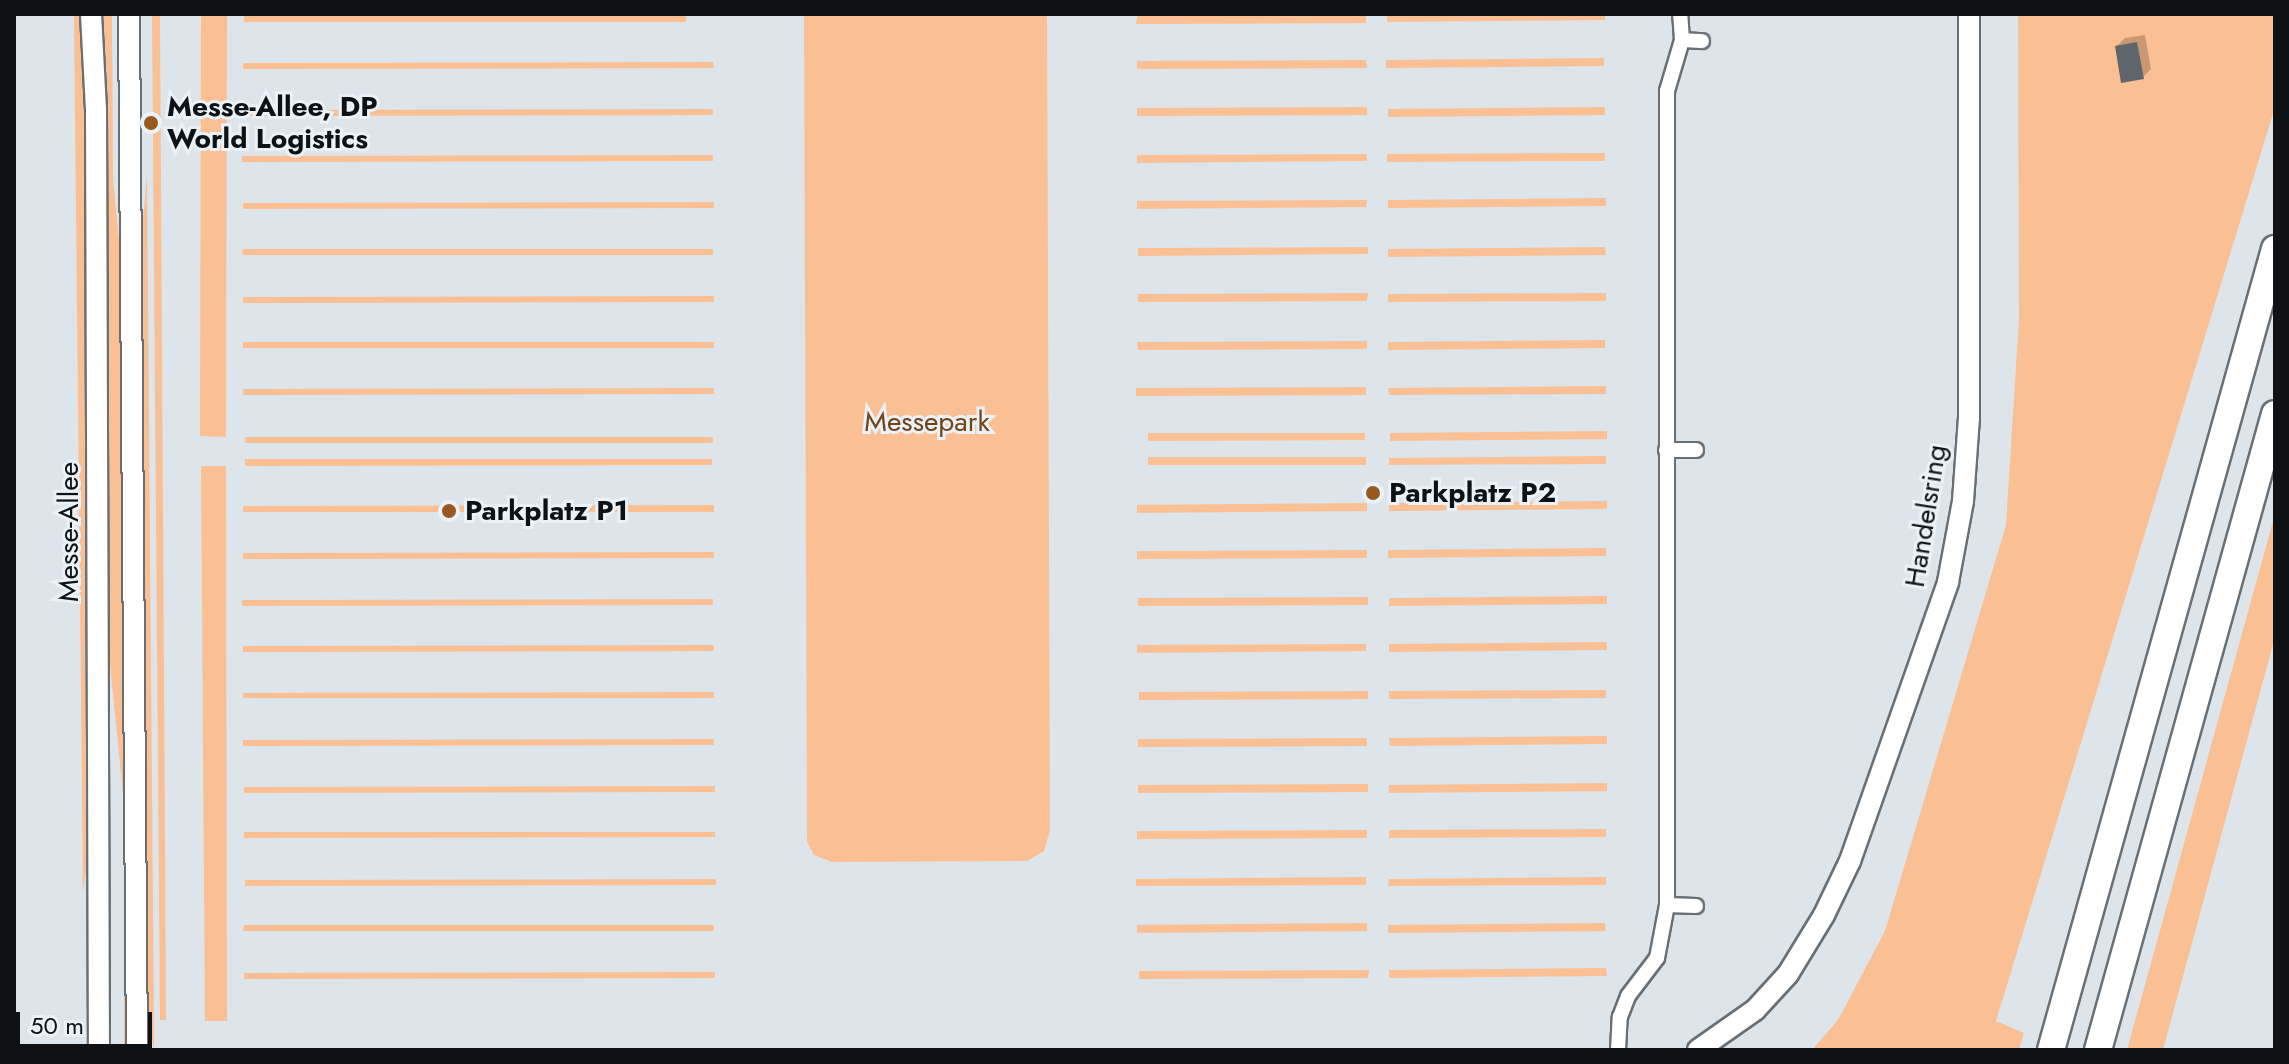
<!DOCTYPE html>
<html>
<head>
<meta charset="utf-8">
<style>
  body { margin:0 }
  #map { position:relative; width:2289px; height:1064px; overflow:hidden; background:#dde5eb; font-family:Jost,sans-serif }
  div>[style] { position:absolute }
  .green>* { inset:0; background:#fabf93 }
  .shadow>* { inset:0; background:#0003 }
  .building>* { inset:0; background:#5f666b }
  .roads { filter:drop-shadow(2px 0 #697075) drop-shadow(-2px 0 #697075) drop-shadow(0 2px #697075) drop-shadow(0 -2px #697075) }
  .street>* { height:14px; margin:-7px; padding:0 7px; transform-origin:7px; border-radius:7px; background:#fff }
  .secondary>* { height:20px; margin:-10px; padding:0 10px; transform-origin:10px; border-radius:10px; background:#fff }
  .highway>* { height:26px; margin:-13px; padding:0 13px; transform-origin:13px; border-radius:13px; background:#fff }
  .dots>* { width:22px; height:22px; translate:-50% -50%; box-sizing:border-box; border:4px solid #eaf2f8; border-radius:50% }
  span { translate:-50% -50%; white-space:nowrap; text-align:center; line-height:1.15; -webkit-text-stroke:6px #eaf2f8; paint-order:stroke }
  .poi-label { font-size:28px; color:#0f1214; font-weight:700 }
  .left { translate:0 -50%; text-align:left }
  .park-label { font-size:28px; color:#744419 }
  .street-label { font-size:28px; color:#0f1214 }
  .frame { position:absolute; inset:0; border:16px solid #0f1214; pointer-events:none }
  .scale { position:absolute; left:16px; top:1012px; width:136px; height:36px; box-sizing:border-box; border:4px solid #0f1214; border-top:0; padding-left:10px; font-size:24px; line-height:28px; white-space:nowrap; color:#0f1214; -webkit-text-stroke:6px #eaf2f8; paint-order:stroke }
</style>
</head>
<body>
<div id="map">
  <div class="green">
    <i style="clip-path:polygon(74px 14px,83px 14px,88px 110px,90px 842px,83px 892px)"></i>
    <i style="clip-path:polygon(100px 14px,112px 14px,113px 179px,121px 261px,129px 1050px,124px 1050px,124px 804px,109px 654px,105px 104px)"></i>
    <i style="clip-path:polygon(152px 14px,160px 14px,166px 1020px,160px 1020px)"></i>
    <i style="clip-path:polygon(201px 14px,227px 14px,226px 437px,200px 436px)"></i>
    <i style="clip-path:polygon(804px 14px,1047px 14px,1050px 830px,1044px 851px,1027px 861px,832px 862px,814px 855px,807px 842px)"></i>
    <i style="clip-path:polygon(1387px 14px,1605px 14px,1605px 20px,1387px 22px)"></i>
    <i style="clip-path:polygon(2018px 14px,2275px 14px,2275px 107px,1996px 1021px,2024px 1033px,2019px 1050px,1812px 1050px,1838px 1020px,1885px 931px,2006px 525px,2019px 318px)"></i>
    <i style="clip-path:polygon(1366px 15px,1366px 23px,1136px 24px,1137px 16px)"></i>
    <i style="clip-path:polygon(244px 16px,686px 16px,686px 22px,244px 22px)"></i>
    <i style="clip-path:polygon(1604px 58px,1604px 66px,1386px 68px,1386px 60px)"></i>
    <i style="clip-path:polygon(1366px 60px,1367px 68px,1137px 69px,1137px 61px)"></i>
    <i style="clip-path:polygon(713px 62px,714px 68px,243px 69px,243px 63px)"></i>
    <i style="clip-path:polygon(1367px 107px,1367px 115px,1137px 116px,1137px 108px)"></i>
    <i style="clip-path:polygon(1605px 107px,1605px 115px,1388px 117px,1388px 109px)"></i>
    <i style="clip-path:polygon(713px 109px,713px 115px,242px 116px,243px 110px)"></i>
    <i style="clip-path:polygon(1605px 153px,1605px 161px,1387px 162px,1387px 154px)"></i>
    <i style="clip-path:polygon(1367px 154px,1367px 161px,1137px 163px,1137px 155px)"></i>
    <i style="clip-path:polygon(713px 155px,713px 161px,242px 162px,242px 156px)"></i>
    <i style="clip-path:polygon(147px 173px,154px 1033px,154px 1050px,146px 1000px,139px 270px)"></i>
    <i style="clip-path:polygon(1606px 198px,1606px 206px,1388px 208px,1388px 200px)"></i>
    <i style="clip-path:polygon(1367px 200px,1366px 207px,1137px 209px,1137px 201px)"></i>
    <i style="clip-path:polygon(714px 202px,714px 208px,243px 209px,243px 203px)"></i>
    <i style="clip-path:polygon(1368px 247px,1368px 254px,1138px 256px,1138px 248px)"></i>
    <i style="clip-path:polygon(1605px 247px,1606px 255px,1388px 257px,1388px 249px)"></i>
    <i style="clip-path:polygon(242px 249px,713px 249px,713px 255px,243px 255px)"></i>
    <i style="clip-path:polygon(1368px 293px,1367px 301px,1138px 302px,1138px 294px)"></i>
    <i style="clip-path:polygon(1606px 293px,1606px 301px,1388px 302px,1388px 294px)"></i>
    <i style="clip-path:polygon(714px 296px,714px 302px,243px 303px,243px 297px)"></i>
    <i style="clip-path:polygon(1605px 340px,1605px 348px,1388px 350px,1388px 342px)"></i>
    <i style="clip-path:polygon(1367px 341px,1367px 349px,1138px 350px,1137px 342px)"></i>
    <i style="clip-path:polygon(243px 342px,714px 342px,714px 348px,243px 348px)"></i>
    <i style="clip-path:polygon(1606px 386px,1606px 394px,1389px 395px,1388px 388px)"></i>
    <i style="clip-path:polygon(1366px 387px,1366px 395px,1136px 396px,1136px 388px)"></i>
    <i style="clip-path:polygon(714px 388px,714px 394px,243px 395px,243px 389px)"></i>
    <i style="clip-path:polygon(1607px 431px,1607px 439px,1390px 441px,1390px 433px)"></i>
    <i style="clip-path:polygon(1148px 433px,1365px 433px,1365px 440px,1148px 441px)"></i>
    <i style="clip-path:polygon(245px 437px,713px 437px,713px 443px,245px 443px)"></i>
    <i style="clip-path:polygon(1606px 456px,1606px 464px,1389px 465px,1389px 458px)"></i>
    <i style="clip-path:polygon(1148px 457px,1366px 457px,1366px 465px,1148px 465px)"></i>
    <i style="clip-path:polygon(245px 459px,712px 459px,712px 465px,245px 466px)"></i>
    <i style="clip-path:polygon(201px 466px,226px 466px,227px 1021px,205px 1021px)"></i>
    <i style="clip-path:polygon(1607px 501px,1607px 509px,1389px 511px,1389px 503px)"></i>
    <i style="clip-path:polygon(1367px 503px,1367px 511px,1137px 513px,1137px 505px)"></i>
    <i style="clip-path:polygon(243px 506px,714px 505px,714px 512px,243px 512px)"></i>
    <i style="clip-path:polygon(2275px 514px,2275px 637px,2163px 1050px,2127px 1050px)"></i>
    <i style="clip-path:polygon(1606px 548px,1606px 556px,1388px 558px,1388px 550px)"></i>
    <i style="clip-path:polygon(1367px 550px,1367px 558px,1137px 559px,1137px 551px)"></i>
    <i style="clip-path:polygon(714px 552px,714px 558px,243px 559px,243px 553px)"></i>
    <i style="clip-path:polygon(1607px 596px,1607px 604px,1389px 606px,1389px 598px)"></i>
    <i style="clip-path:polygon(1368px 597px,1368px 605px,1138px 606px,1138px 598px)"></i>
    <i style="clip-path:polygon(713px 599px,713px 605px,242px 606px,242px 600px)"></i>
    <i style="clip-path:polygon(1607px 642px,1607px 650px,1389px 652px,1389px 644px)"></i>
    <i style="clip-path:polygon(1366px 644px,1366px 651px,1137px 653px,1137px 645px)"></i>
    <i style="clip-path:polygon(714px 645px,714px 651px,243px 652px,243px 646px)"></i>
    <i style="clip-path:polygon(1606px 690px,1606px 698px,1389px 699px,1389px 691px)"></i>
    <i style="clip-path:polygon(1368px 691px,1368px 699px,1139px 700px,1139px 692px)"></i>
    <i style="clip-path:polygon(714px 692px,714px 698px,243px 698px,243px 693px)"></i>
    <i style="clip-path:polygon(1607px 736px,1607px 744px,1390px 746px,1389px 738px)"></i>
    <i style="clip-path:polygon(1367px 738px,1367px 746px,1138px 747px,1138px 739px)"></i>
    <i style="clip-path:polygon(714px 739px,714px 745px,243px 746px,243px 740px)"></i>
    <i style="clip-path:polygon(1607px 783px,1607px 791px,1389px 793px,1389px 785px)"></i>
    <i style="clip-path:polygon(1368px 784px,1368px 792px,1138px 793px,1138px 785px)"></i>
    <i style="clip-path:polygon(715px 786px,715px 792px,244px 793px,244px 787px)"></i>
    <i style="clip-path:polygon(1606px 829px,1606px 837px,1389px 838px,1389px 830px)"></i>
    <i style="clip-path:polygon(1367px 830px,1367px 838px,1137px 839px,1137px 831px)"></i>
    <i style="clip-path:polygon(244px 832px,715px 832px,715px 837px,244px 838px)"></i>
    <i style="clip-path:polygon(1366px 877px,1366px 885px,1136px 886px,1136px 879px)"></i>
    <i style="clip-path:polygon(1606px 877px,1606px 885px,1388px 886px,1389px 879px)"></i>
    <i style="clip-path:polygon(716px 879px,716px 885px,245px 886px,245px 880px)"></i>
    <i style="clip-path:polygon(1367px 923px,1367px 931px,1137px 933px,1137px 925px)"></i>
    <i style="clip-path:polygon(1605px 923px,1606px 931px,1388px 933px,1388px 925px)"></i>
    <i style="clip-path:polygon(244px 925px,714px 925px,714px 931px,243px 931px)"></i>
    <i style="clip-path:polygon(1606px 968px,1607px 976px,1389px 978px,1389px 970px)"></i>
    <i style="clip-path:polygon(1369px 970px,1368px 978px,1139px 979px,1139px 971px)"></i>
    <i style="clip-path:polygon(715px 972px,715px 978px,244px 979px,244px 973px)"></i>
  </div>
  <div class="shadow">
    <i style="clip-path:polygon(2145px 35px,2151px 69px,2143px 77px,2117px 46px,2125px 38px)"></i>
  </div>
  <div class="building">
    <i style="clip-path:polygon(2137px 42px,2144px 79px,2121px 83px,2115px 46px)"></i>
  </div>
  <div class="roads">
    <div class="street">
      <i style="left:1682px;top:40px;width:20px;rotate:3deg"></i>
      <i style="left:1666px;top:450px;width:30px"></i>
      <i style="left:1667px;top:905px;width:29px;rotate:2deg"></i>
      <i style="left:1618px;top:1050px;width:33px;rotate:-87deg"></i>
      <i style="left:1620px;top:1017px;width:22px;rotate:-69deg"></i>
      <i style="left:1628px;top:996px;width:48px;rotate:-52.7deg"></i>
      <i style="left:1657px;top:958px;width:54px;rotate:-79.3deg"></i>
      <i style="left:1667px;top:905px;width:814px;rotate:-90deg"></i>
      <i style="left:1667px;top:91px;width:53px;rotate:-73.6deg"></i>
      <i style="left:1682px;top:40px;width:26px;rotate:-94deg"></i>
    </div>
    <div class="secondary">
      <i style="left:91px;top:14px;width:96px;rotate:87deg"></i>
      <i style="left:96px;top:110px;width:940px;rotate:89.82deg"></i>
      <i style="left:129px;top:14px;width:1036px;rotate:89.56deg"></i>
      <i style="left:1698px;top:1050px;width:70px;rotate:-35.1deg"></i>
      <i style="left:1755px;top:1010px;width:49px;rotate:-47.5deg"></i>
      <i style="left:1788px;top:974px;width:69px;rotate:-58.6deg"></i>
      <i style="left:1824px;top:915px;width:60px;rotate:-64.3deg"></i>
      <i style="left:1850px;top:861px;width:296px;rotate:-70.6deg"></i>
      <i style="left:1948px;top:582px;width:82px;rotate:-79.5deg"></i>
      <i style="left:1963px;top:501px;width:83px;rotate:-85.9deg"></i>
      <i style="left:1969px;top:418px;width:404px;rotate:-90deg"></i>
    </div>
    <div class="highway">
      <i style="left:2051px;top:1050px;width:832px;rotate:-74.38deg"></i>
      <i style="left:2098px;top:1050px;width:660px;rotate:-74.45deg"></i>
    </div>
  </div>
  <div class="dots">
    <i style="left:151px;top:123px;background:#985920"></i>
    <i style="left:1373px;top:493px;background:#985920"></i>
    <i style="left:449px;top:511px;background:#985920"></i>
  </div>
  <div class="poi-label">
    <span class="left" style="left:167px;top:123px">Messe-Allee, DP<br>World Logistics</span>
    <span class="left" style="left:1389px;top:493px">Parkplatz P2</span>
    <span class="left" style="left:465px;top:511px">Parkplatz P1</span>
  </div>
  <div class="park-label">
    <span style="left:927px;top:422px">Messepark</span>
  </div>
  <div class="street-label">
    <span style="left:1926px;top:516px;rotate:-81deg">Handelsring</span>
    <span style="left:69px;top:532px;rotate:-90deg">Messe-Allee</span>
  </div>
  <div class="frame"></div>
  <div class="scale">50 m</div>
</div>
</body>
</html>
